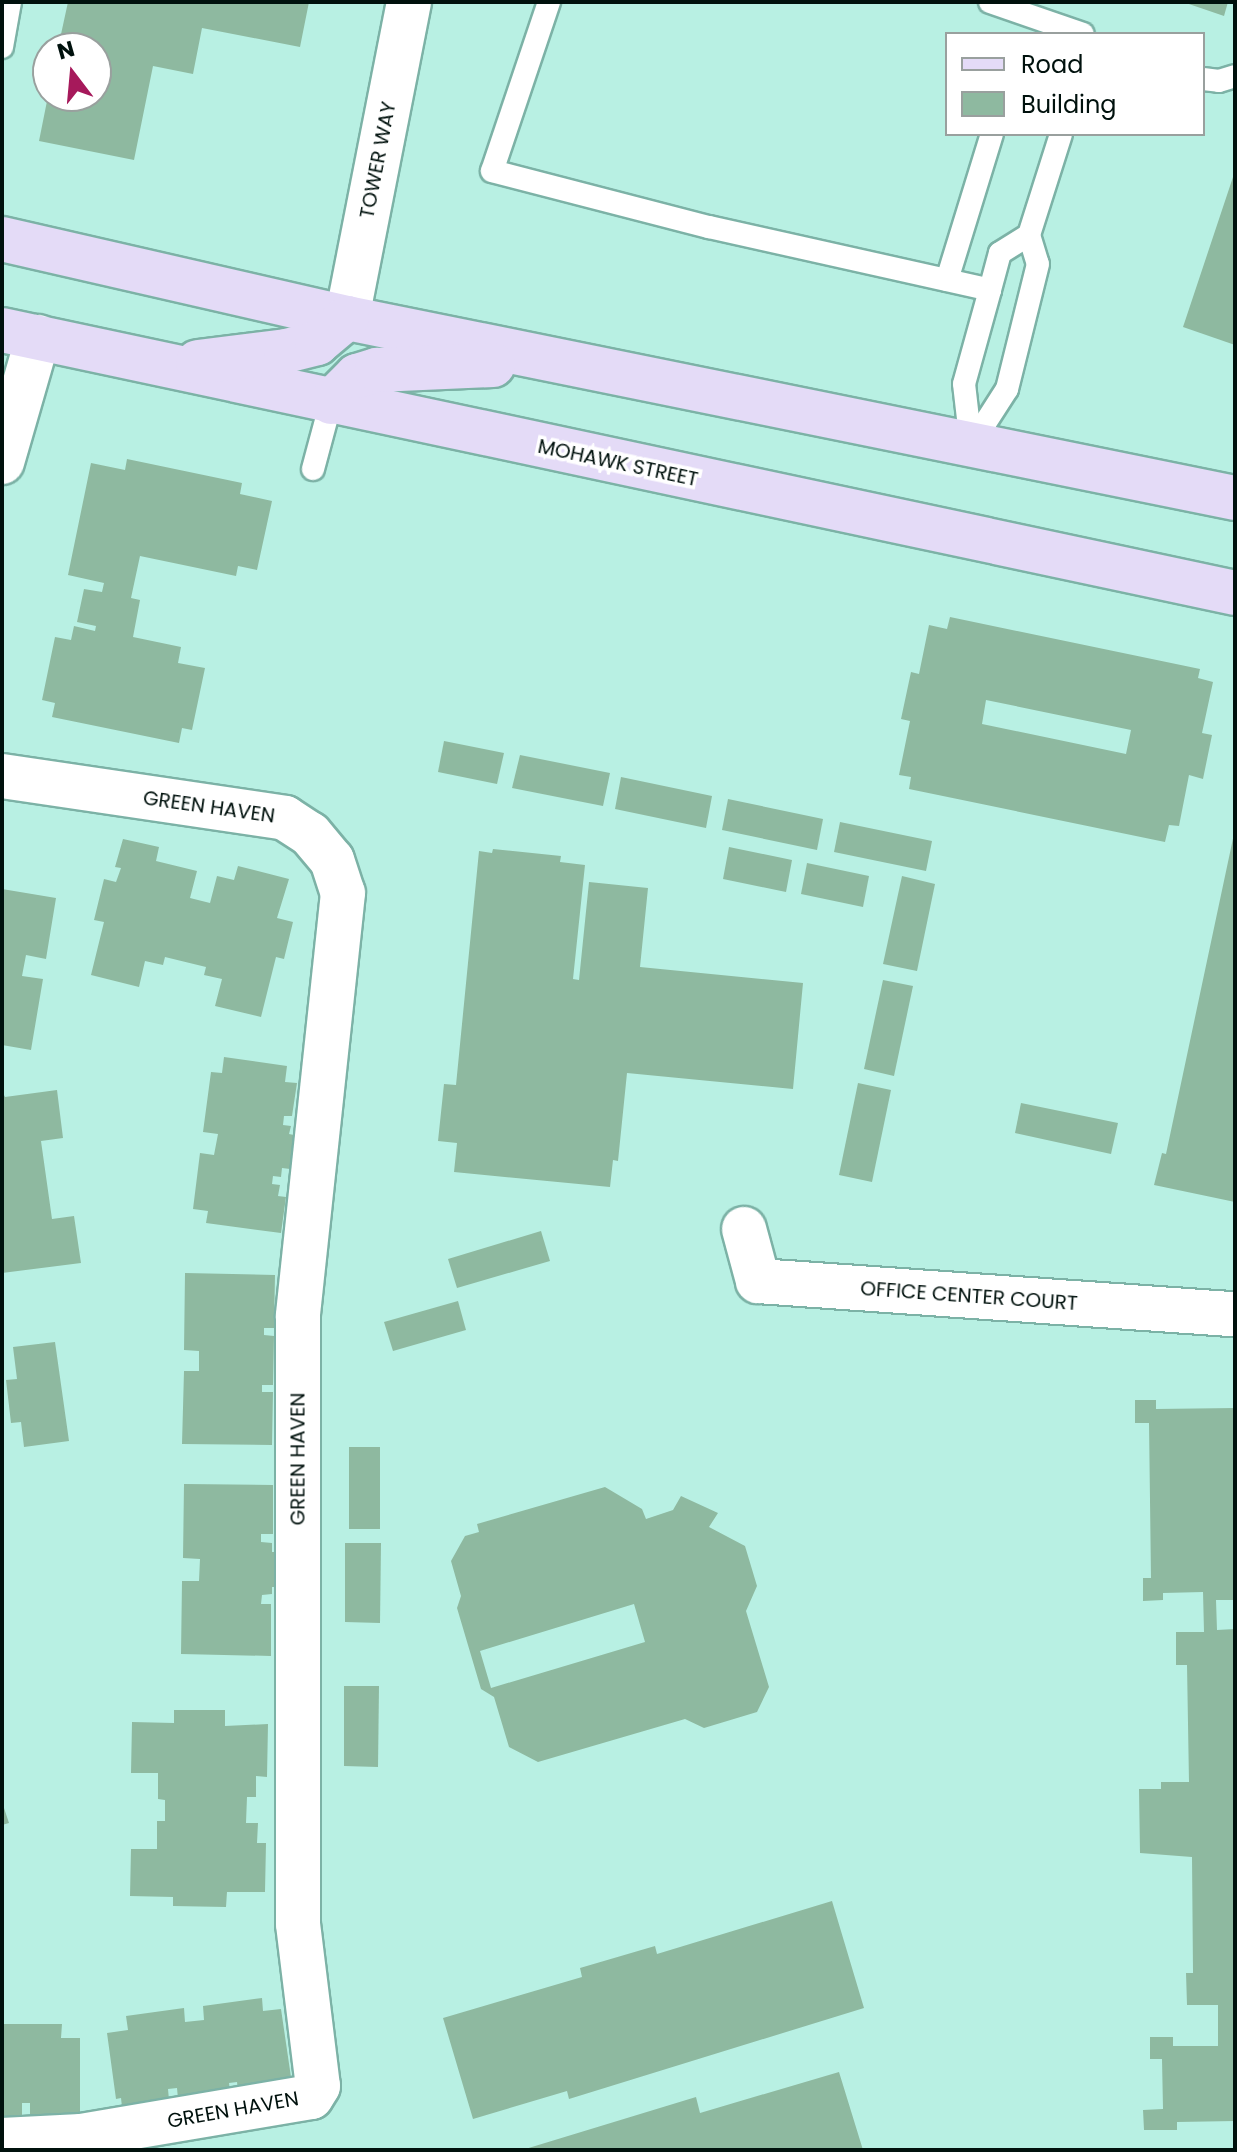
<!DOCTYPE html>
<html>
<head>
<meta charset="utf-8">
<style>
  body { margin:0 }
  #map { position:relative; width:1237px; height:2152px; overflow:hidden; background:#b8f0e3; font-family:Poppins,sans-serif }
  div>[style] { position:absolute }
  .building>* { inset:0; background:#8eb9a0 }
  .roads { filter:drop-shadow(2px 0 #7cb2a6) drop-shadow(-2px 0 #7cb2a6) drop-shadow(0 2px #7cb2a6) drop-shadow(0 -2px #7cb2a6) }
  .lane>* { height:22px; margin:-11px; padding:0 11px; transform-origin:11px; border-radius:11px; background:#fff }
  .street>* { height:44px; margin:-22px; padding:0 22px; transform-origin:22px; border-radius:22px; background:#fff }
  .primary>* { height:44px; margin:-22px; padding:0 22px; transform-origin:22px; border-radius:22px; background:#e4dbf7 }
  span { translate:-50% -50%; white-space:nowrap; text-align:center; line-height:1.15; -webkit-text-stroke:7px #fff; paint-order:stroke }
  .street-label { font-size:20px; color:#00110d }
  .frame { position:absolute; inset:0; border:4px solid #00110d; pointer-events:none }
  .legend { position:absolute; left:945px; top:32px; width:260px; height:104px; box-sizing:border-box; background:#fff; border:2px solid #99a09e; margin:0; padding:10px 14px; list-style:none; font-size:24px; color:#00110d }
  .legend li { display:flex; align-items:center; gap:16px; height:40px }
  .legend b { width:40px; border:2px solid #99a09e }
  .north { position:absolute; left:32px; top:32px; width:80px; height:80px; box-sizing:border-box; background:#fff; border:2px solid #99a09e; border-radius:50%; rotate:344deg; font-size:22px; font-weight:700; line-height:32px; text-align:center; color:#00110d }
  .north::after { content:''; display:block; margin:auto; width:28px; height:36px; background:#a6195b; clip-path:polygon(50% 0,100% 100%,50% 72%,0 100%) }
</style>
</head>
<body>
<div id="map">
  <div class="building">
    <i style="clip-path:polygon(68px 2px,309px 2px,300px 47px,202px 28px,193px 74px,153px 66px,134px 160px,39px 141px,48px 96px,96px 96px,96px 48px,58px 48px)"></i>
    <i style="clip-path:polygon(1183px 2px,1228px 2px,1224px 16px)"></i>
    <i style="clip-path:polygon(1234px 174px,1235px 174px,1235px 345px,1183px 327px)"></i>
    <i style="clip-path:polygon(127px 459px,242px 483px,240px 494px,272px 501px,257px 570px,238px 566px,236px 576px,140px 556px,131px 598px,140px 600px,133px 637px,181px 647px,178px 663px,205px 668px,192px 730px,182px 728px,179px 743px,52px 717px,55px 703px,42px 700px,55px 637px,71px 640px,74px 626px,95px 631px,96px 626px,77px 622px,84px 589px,102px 592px,104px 583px,68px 575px,91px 463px,125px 470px)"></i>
    <i style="clip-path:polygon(evenodd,950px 617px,1200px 669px,1198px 678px,1213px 682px,1202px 733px,1212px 735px,1203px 779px,1189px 775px,1179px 826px,1169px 825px,1165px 842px,909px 789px,911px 777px,899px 775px,910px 721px,901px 719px,911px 672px,919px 674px,929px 625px,947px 629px,950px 617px,986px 700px,1131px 730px,1126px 754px,982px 724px,986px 700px)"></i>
    <i style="clip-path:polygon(444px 741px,504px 753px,497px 784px,438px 772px)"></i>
    <i style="clip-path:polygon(520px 755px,610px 773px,603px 806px,512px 788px)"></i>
    <i style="clip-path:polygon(621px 777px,712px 796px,706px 828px,615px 809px)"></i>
    <i style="clip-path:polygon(728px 799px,823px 819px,817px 850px,722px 830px)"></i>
    <i style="clip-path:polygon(840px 822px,932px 841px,926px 871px,834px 852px)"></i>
    <i style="clip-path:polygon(1235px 829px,1235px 1202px,1154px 1185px,1162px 1153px,1166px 1154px)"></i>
    <i style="clip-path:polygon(123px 839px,159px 847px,156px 861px,197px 871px,190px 898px,210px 903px,217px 876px,234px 880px,238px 866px,289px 879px,277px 918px,293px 922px,284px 959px,276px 957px,261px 1017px,215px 1006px,222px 979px,204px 975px,206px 967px,165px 957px,163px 965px,145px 961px,139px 987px,91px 975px,104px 922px,94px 920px,104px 879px,116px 882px,121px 868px,115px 867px)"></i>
    <i style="clip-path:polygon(729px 847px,792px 860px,786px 892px,723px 879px)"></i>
    <i style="clip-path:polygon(493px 849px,561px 856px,560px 862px,585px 865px,573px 979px,579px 980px,589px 882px,648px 888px,640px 967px,803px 983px,793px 1089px,627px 1073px,618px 1161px,613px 1160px,610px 1187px,454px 1172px,457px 1143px,438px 1141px,444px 1084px,456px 1085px,479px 851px,492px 853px)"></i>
    <i style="clip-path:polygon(807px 863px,869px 876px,863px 907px,801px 894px)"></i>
    <i style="clip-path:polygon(902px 876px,935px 884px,917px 971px,883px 964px)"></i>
    <i style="clip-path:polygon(2px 889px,56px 898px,46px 959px,26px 955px,22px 976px,43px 979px,31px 1050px,2px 1045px)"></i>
    <i style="clip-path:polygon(883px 980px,913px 986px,894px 1076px,864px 1069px)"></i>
    <i style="clip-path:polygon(224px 1057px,287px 1066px,285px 1082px,297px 1083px,292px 1116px,284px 1116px,283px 1125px,291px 1126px,289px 1134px,294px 1135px,290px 1169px,282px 1168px,281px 1177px,273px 1176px,272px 1184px,280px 1185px,278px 1196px,286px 1197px,281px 1233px,206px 1223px,208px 1211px,193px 1209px,200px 1153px,214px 1155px,218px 1134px,203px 1132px,211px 1072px,222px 1073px)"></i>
    <i style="clip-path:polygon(858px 1083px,891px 1090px,872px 1182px,839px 1175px)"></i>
    <i style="clip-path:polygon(57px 1090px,63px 1138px,41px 1141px,52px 1219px,74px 1216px,81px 1263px,2px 1273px,2px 1091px,5px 1097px)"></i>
    <i style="clip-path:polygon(1021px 1103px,1118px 1123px,1111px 1154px,1015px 1133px)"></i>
    <i style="clip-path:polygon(541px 1231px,550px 1261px,457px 1288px,448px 1259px)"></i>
    <i style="clip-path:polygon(185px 1273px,275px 1275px,274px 1328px,264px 1328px,264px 1335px,274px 1336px,273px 1385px,262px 1385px,262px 1392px,273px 1392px,272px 1445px,182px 1444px,184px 1371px,199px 1371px,199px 1351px,184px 1350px)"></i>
    <i style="clip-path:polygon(458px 1301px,466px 1330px,393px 1351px,384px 1322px)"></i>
    <i style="clip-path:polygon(55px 1342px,69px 1441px,24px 1447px,21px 1422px,11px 1423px,6px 1380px,17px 1379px,13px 1347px)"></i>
    <i style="clip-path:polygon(1135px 1400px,1156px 1400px,1156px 1409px,1235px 1408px,1235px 1600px,1216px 1600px,1217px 1630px,1235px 1629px,1235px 2121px,1177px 2122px,1177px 2130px,1144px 2130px,1143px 2110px,1163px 2109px,1162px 2059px,1150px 2059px,1150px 2037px,1173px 2037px,1173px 2046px,1218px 2046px,1218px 2005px,1187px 2005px,1186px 1973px,1193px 1973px,1192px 1857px,1140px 1853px,1139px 1789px,1161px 1789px,1161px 1782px,1189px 1782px,1187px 1665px,1176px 1665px,1176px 1632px,1204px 1632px,1203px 1592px,1163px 1593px,1163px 1600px,1143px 1601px,1143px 1578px,1151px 1578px,1149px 1423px,1135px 1423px)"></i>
    <i style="clip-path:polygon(349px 1447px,380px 1447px,380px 1529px,349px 1529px)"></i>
    <i style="clip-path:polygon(184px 1484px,273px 1485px,273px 1534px,261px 1534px,261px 1542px,272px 1543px,272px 1552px,277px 1552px,276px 1587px,272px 1587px,272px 1594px,262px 1595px,261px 1604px,271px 1604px,271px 1656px,181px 1654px,182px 1581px,199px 1581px,200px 1559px,183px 1558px)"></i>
    <i style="clip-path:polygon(evenodd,605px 1487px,642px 1509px,646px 1519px,673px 1510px,681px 1496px,718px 1513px,709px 1527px,745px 1546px,757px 1586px,746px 1611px,769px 1687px,757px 1712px,704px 1728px,685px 1719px,538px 1762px,509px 1747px,494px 1697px,481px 1689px,457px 1608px,461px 1596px,451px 1561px,465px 1536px,479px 1532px,477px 1524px,605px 1487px,634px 1604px,645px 1642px,491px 1688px,480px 1651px,634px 1604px)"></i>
    <i style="clip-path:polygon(345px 1543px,381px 1543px,380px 1623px,345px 1622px)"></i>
    <i style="clip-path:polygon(344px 1686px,379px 1686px,378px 1767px,344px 1766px)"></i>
    <i style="clip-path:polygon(174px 1710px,225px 1710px,225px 1726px,268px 1724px,267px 1777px,256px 1776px,256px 1797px,247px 1797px,246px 1823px,258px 1823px,257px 1843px,266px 1843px,265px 1892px,227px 1892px,226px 1907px,173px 1906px,173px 1897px,130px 1896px,131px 1849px,157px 1849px,157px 1821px,165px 1821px,165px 1800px,158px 1799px,158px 1773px,131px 1773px,132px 1722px,174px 1723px)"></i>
    <i style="clip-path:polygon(2px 1802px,9px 1823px,2px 1825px)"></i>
    <i style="clip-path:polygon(832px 1901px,864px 2008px,569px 2099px,567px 2091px,473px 2119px,443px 2018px,582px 1977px,580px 1968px,655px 1946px,657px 1954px)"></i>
    <i style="clip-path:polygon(262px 1998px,263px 2011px,281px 2009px,292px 2084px,238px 2091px,237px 2082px,229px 2083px,230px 2092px,178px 2099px,177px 2088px,168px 2089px,169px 2100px,122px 2107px,121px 2098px,116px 2099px,107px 2033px,128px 2030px,126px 2016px,184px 2008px,185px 2022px,204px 2020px,203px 2006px)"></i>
    <i style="clip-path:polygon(4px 2024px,62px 2024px,61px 2038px,80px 2038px,80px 2117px,30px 2117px,30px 2103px,22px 2103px,22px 2116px,2px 2116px)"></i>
    <i style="clip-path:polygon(839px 2072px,863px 2150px,522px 2150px,696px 2097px,700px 2113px)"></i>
  </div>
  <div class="roads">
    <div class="lane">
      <i style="left:549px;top:2px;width:178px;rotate:108.6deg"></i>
      <i style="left:492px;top:171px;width:224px;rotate:14.5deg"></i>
      <i style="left:709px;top:227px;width:288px;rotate:12.6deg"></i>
      <i style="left:990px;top:2px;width:98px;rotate:19deg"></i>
      <i style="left:2px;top:47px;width:46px;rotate:-79.9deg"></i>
      <i style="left:1203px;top:79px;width:16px;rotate:7deg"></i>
      <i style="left:1219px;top:81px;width:17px;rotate:-17deg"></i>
      <i style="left:1029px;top:235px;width:30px;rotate:73deg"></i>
      <i style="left:1038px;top:264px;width:129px;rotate:103.9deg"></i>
      <i style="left:1007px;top:389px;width:67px;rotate:122.7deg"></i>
      <i style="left:971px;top:445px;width:61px;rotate:-96.5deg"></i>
      <i style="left:964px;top:384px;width:98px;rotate:-74.5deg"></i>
      <i style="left:990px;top:290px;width:38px;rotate:-75deg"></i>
      <i style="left:1000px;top:253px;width:34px;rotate:-32deg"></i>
      <i style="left:1029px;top:235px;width:106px;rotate:-72.4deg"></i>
      <i style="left:947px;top:280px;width:153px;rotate:-72.9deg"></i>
      <i style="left:313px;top:469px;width:69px;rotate:-75deg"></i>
    </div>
    <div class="street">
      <i style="left:347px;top:318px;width:322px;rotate:-78.9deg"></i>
      <i style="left:2px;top:462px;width:130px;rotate:-73.9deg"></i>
      <i style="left:2px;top:776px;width:286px;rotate:8.4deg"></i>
      <i style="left:285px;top:818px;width:30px;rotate:33deg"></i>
      <i style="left:310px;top:834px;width:34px;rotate:50deg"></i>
      <i style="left:332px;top:860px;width:35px;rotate:72deg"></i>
      <i style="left:343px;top:893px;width:425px;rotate:96.1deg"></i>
      <i style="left:298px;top:1316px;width:608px;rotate:90deg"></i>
      <i style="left:298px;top:1924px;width:163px;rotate:83deg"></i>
      <i style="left:318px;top:2086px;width:13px;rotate:122deg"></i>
      <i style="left:311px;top:2097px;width:233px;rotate:170.4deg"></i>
      <i style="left:81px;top:2136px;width:79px;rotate:177.1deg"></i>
      <i style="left:744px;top:1229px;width:54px;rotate:74.9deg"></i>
      <i style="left:758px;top:1281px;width:478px;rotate:4deg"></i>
    </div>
    <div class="primary">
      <i style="left:2px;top:239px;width:354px;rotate:12.9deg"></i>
      <i style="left:347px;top:318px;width:906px;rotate:11.46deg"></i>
      <i style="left:2px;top:330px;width:1261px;rotate:12.04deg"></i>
      <i style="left:198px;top:362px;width:89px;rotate:-7.1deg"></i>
      <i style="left:286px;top:351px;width:32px;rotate:-14deg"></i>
      <i style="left:317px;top:343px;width:39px;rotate:-40deg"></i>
      <i style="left:331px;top:402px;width:37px;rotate:-45deg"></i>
      <i style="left:357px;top:376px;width:21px;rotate:-17deg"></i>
      <i style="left:377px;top:370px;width:116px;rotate:-2.5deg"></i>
    </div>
  </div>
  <div class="street-label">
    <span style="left:378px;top:160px;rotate:-79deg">TOWER WAY</span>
    <span style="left:618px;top:463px;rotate:12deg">MOHAWK STREET</span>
    <span style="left:209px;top:807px;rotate:8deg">GREEN HAVEN</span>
    <span style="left:969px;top:1296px;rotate:4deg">OFFICE CENTER COURT</span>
    <span style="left:298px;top:1459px;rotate:-90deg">GREEN HAVEN</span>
    <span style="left:233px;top:2110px;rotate:-10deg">GREEN HAVEN</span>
  </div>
  <div class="frame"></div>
  <ul class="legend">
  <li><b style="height:10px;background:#e4dbf7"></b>Road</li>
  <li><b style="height:22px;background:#8eb9a0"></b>Building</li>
  </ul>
  <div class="north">N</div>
</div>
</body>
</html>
